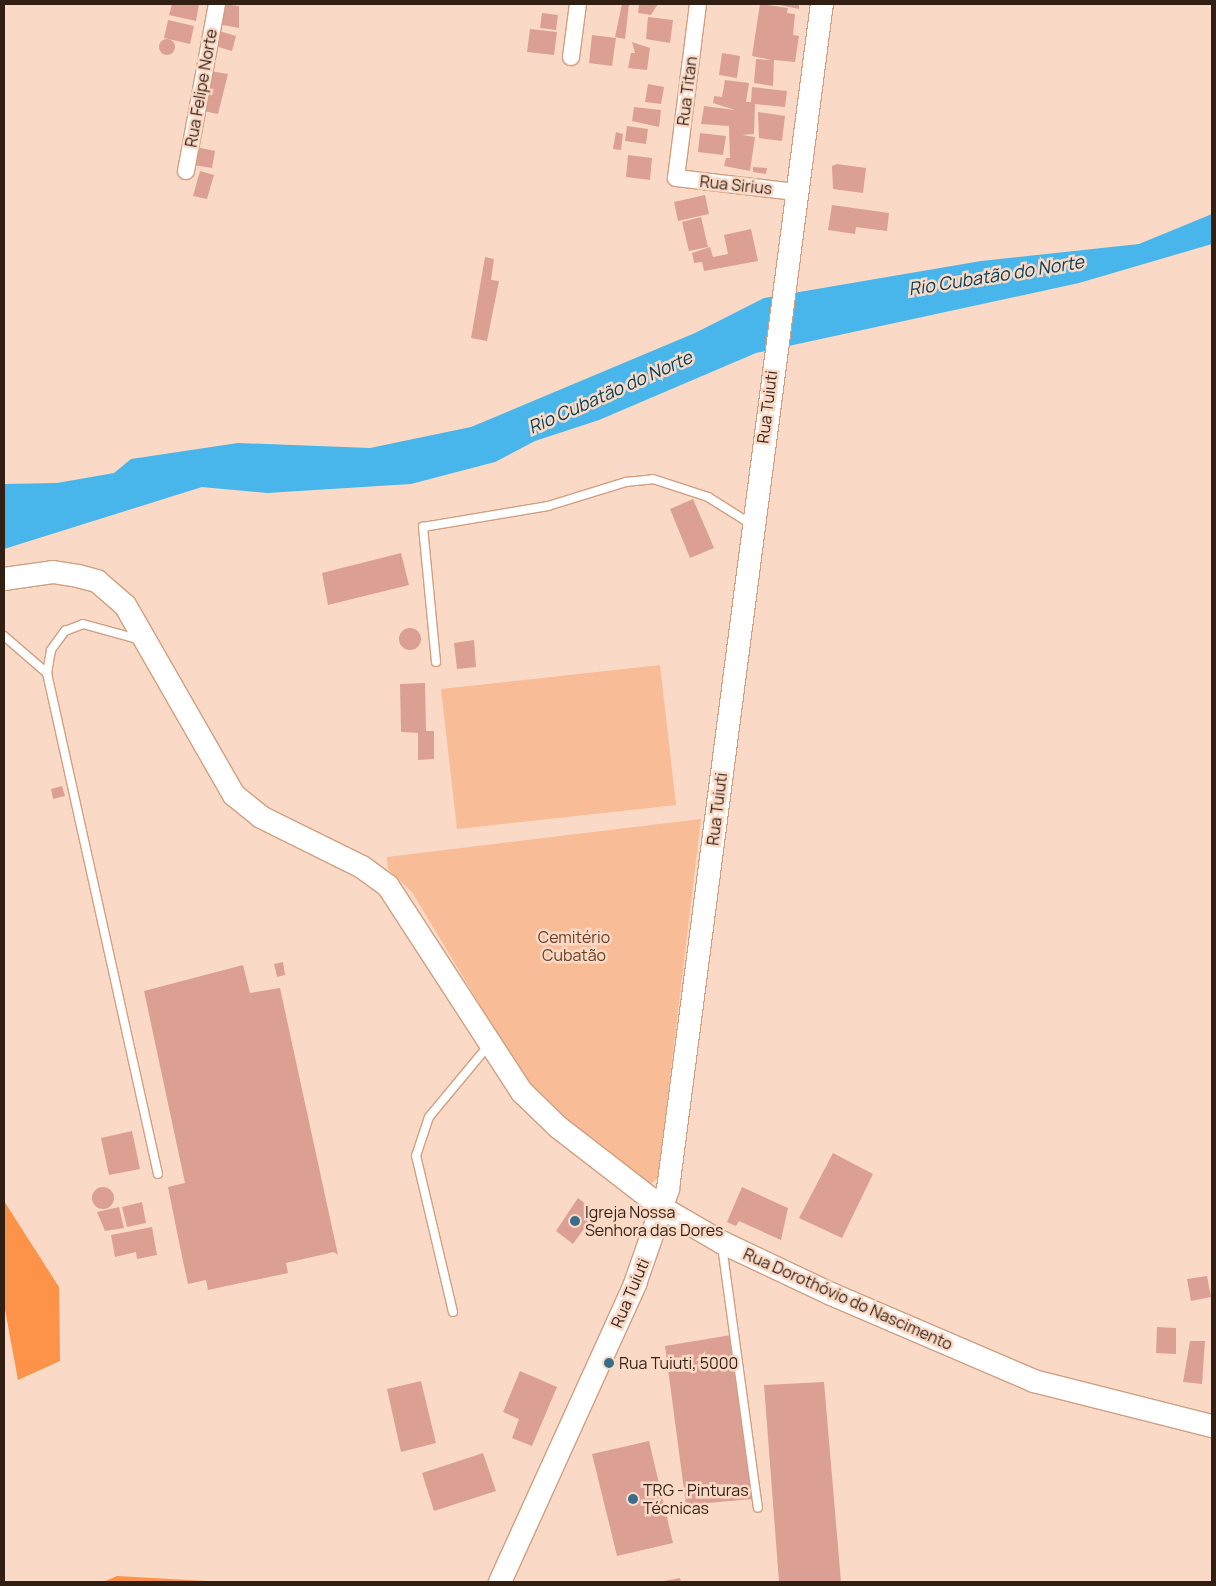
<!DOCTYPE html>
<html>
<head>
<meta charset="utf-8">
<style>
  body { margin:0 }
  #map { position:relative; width:1216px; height:1586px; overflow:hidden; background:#fadac7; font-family:Manrope,sans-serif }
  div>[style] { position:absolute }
  .green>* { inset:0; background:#f8bc97 }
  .forest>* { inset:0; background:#fd9349 }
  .water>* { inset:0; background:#48b6ea }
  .building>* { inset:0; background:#dba093 }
  .round { border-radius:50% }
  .roads { filter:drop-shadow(1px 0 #d19f80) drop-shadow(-1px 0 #d19f80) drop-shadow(0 1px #d19f80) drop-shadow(0 -1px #d19f80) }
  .lane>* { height:8px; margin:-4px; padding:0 4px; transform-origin:4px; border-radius:4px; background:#fff }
  .street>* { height:16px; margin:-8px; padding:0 8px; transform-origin:8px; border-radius:8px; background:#fff }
  .secondary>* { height:22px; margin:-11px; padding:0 11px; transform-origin:11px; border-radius:11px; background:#fff }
  .dots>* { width:14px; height:14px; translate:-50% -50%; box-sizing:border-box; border:2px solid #fadac7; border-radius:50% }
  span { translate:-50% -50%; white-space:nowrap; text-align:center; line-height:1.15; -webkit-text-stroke:5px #fadac7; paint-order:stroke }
  .street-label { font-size:16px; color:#321f13 }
  .park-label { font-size:16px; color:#6a3e22 }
  .poi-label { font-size:16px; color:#321f13 }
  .left { translate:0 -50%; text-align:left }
  .water-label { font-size:18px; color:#00425c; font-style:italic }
  .frame { position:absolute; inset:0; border:5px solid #321f13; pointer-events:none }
</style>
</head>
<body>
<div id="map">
  <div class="green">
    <i style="clip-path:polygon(660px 665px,676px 805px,457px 829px,441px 689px)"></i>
    <i style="clip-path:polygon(701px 819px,658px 1178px,650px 1184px,563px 1122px,522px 1075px,412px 892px,388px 869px,387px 857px)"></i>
  </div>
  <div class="forest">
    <i style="clip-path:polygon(4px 1201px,59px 1287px,60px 1361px,18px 1380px,4px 1304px)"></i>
    <i style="clip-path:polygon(117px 1576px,224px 1582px,103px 1582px)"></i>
  </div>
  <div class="water">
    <i style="clip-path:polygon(1212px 214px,1212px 244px,1079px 283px,756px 353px,599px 420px,535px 441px,495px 462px,411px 484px,267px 493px,202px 487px,4px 549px,4px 484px,57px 483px,114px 473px,131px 459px,238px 443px,370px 448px,471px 427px,695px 333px,764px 298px,981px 261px,1139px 244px)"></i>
  </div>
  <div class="building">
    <i style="clip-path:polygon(172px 4px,199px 4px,196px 21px,169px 15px)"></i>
    <i style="clip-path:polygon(221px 4px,239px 6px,239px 28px,218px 24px)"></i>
    <i style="clip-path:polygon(622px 4px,629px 4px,625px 39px,615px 37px)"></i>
    <i style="clip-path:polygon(658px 4px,651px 15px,638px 13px,639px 5px)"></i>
    <i style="clip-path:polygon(760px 4px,788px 8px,787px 13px,795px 14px,793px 35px,799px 36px,795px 62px,774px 60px,773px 86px,754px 83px,756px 59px,772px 60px,752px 56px)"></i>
    <i style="clip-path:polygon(775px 4px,799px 4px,799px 9px)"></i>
    <i style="clip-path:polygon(542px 13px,558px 15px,556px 30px,540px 28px)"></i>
    <i style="clip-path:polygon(648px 17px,673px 20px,670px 43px,646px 39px)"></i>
    <i style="clip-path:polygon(168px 20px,194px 26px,190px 44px,164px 38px)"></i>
    <i style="clip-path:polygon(530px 29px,557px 32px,554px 55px,527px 52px)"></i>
    <i style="clip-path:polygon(216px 30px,236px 36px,232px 51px,212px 45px)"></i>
    <i style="clip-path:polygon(592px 35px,616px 38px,612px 66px,589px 63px)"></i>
    <i class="round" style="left:159px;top:39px;width:16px;height:16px"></i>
    <i style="clip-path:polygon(632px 42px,650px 48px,647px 70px,628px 68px,631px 53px,635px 53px)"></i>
    <i style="clip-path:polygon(722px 53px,740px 56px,737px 78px,719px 75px)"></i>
    <i style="clip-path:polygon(210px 71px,228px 74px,218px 114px,198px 110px)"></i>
    <i style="clip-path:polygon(725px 80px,749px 83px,746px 102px,751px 102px,752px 87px,787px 91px,785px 107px,755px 104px,754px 134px,742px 135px,755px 137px,750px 171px,724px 166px,726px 158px,730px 158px,729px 126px,701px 124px,704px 106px,735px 110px,713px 103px,714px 96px,722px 97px)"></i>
    <i style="clip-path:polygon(648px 84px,664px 87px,661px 104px,645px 102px)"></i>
    <i style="clip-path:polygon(634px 107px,661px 110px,659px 127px,632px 121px)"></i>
    <i style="clip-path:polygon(758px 112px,785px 116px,782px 141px,759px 138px)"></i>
    <i style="clip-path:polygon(627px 126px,648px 129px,646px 144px,625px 141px)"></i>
    <i style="clip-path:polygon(616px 132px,623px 134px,621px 150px,613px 149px)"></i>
    <i style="clip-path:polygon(700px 133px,726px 136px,723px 155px,698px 152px)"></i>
    <i style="clip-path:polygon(196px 147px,215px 151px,212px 168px,193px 165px)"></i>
    <i style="clip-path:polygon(628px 155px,652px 158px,650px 180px,626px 177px)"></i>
    <i style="clip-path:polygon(837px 164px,866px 168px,863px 193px,833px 189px,832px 166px)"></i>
    <i style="clip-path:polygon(753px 167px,767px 168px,766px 174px,753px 172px)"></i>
    <i style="clip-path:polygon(200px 171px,214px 175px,207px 199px,193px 196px)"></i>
    <i style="clip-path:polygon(705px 195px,709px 214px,678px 221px,674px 202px)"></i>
    <i style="clip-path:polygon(832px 205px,889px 213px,887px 231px,856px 227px,855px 234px,828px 230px)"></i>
    <i style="clip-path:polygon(701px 217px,708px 247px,689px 251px,682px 222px)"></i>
    <i style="clip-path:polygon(751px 229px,758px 261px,704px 271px,702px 262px,694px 263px,692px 253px,710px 247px,713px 257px,728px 254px,724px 235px)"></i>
    <i style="clip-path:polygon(485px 257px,494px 259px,491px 280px,499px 281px,487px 341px,471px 338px)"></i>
    <i style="clip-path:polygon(693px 499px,714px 548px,690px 558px,670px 509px)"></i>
    <i style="clip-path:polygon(401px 553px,409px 585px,328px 605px,322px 573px)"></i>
    <i class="round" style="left:399px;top:628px;width:22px;height:22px"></i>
    <i style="clip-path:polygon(474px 640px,476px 667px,457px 669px,454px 643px)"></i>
    <i style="clip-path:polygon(425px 683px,426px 731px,434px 731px,434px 759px,418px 760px,418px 733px,401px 732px,400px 684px)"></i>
    <i style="clip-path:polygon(62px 786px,65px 796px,53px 799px,51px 789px)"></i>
    <i style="clip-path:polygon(283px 962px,285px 975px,277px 977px,274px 964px)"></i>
    <i style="clip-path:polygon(243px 965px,250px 993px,280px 988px,338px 1255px,334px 1252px,286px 1263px,288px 1273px,208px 1290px,206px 1280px,188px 1284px,180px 1247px,168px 1187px,185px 1183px,144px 991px)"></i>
    <i style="clip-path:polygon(132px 1131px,140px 1169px,109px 1175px,101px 1138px)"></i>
    <i style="clip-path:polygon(833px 1153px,873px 1174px,842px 1238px,799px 1218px)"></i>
    <i class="round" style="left:92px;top:1187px;width:22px;height:22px"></i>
    <i style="clip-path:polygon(742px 1187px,788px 1208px,781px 1240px,739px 1221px,736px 1226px,727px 1222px)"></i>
    <i style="clip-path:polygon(578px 1198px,596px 1212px,573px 1244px,556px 1231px)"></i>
    <i style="clip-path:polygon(142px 1202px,146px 1223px,127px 1227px,122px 1207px)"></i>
    <i style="clip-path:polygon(119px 1207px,124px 1228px,105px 1231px,97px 1212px)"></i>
    <i style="clip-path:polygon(152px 1227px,157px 1255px,137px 1259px,136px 1252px,115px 1257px,111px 1235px)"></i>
    <i style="clip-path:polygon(1207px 1276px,1211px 1297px,1191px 1301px,1187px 1279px)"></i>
    <i style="clip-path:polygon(1157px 1327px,1176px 1328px,1176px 1354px,1156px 1353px)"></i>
    <i style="clip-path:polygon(731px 1335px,752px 1499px,686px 1505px,665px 1346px)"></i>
    <i style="clip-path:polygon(1190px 1341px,1205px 1341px,1202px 1384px,1183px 1382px)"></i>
    <i style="clip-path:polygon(520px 1371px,557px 1387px,532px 1446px,512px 1438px,519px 1419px,503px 1412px)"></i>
    <i style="clip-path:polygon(421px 1381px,436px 1443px,401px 1452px,387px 1389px)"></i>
    <i style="clip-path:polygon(824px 1382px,841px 1582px,779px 1582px,764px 1385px)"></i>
    <i style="clip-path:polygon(649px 1441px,673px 1543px,617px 1556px,592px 1454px)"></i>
    <i style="clip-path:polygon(483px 1453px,496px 1491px,434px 1511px,422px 1473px)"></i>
    <i style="clip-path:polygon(680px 1578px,681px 1582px,664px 1582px,664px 1581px)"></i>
  </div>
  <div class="roads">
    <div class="lane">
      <i style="left:4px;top:636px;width:57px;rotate:40.7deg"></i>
      <i style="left:47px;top:673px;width:23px;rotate:-80deg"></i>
      <i style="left:51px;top:650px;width:24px;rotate:-54deg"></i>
      <i style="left:65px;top:631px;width:19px;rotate:-21deg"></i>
      <i style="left:83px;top:624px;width:57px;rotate:15.3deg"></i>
      <i style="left:436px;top:662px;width:136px;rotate:-95.5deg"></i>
      <i style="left:423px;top:527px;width:127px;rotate:-9.5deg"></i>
      <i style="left:548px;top:506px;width:82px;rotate:-17.1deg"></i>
      <i style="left:626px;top:482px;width:27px;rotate:-6deg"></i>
      <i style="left:653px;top:479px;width:58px;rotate:18.1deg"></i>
      <i style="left:708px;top:497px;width:51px;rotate:32.1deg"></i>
      <i style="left:47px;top:673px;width:513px;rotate:77.51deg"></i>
      <i style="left:722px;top:1246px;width:264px;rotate:82.2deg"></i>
      <i style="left:453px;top:1312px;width:160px;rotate:-103.3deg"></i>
      <i style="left:416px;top:1156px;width:41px;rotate:-71.6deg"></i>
      <i style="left:429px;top:1117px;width:92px;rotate:-50.3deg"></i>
    </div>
    <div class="street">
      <i style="left:698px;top:4px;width:175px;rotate:97.2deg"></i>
      <i style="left:676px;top:178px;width:121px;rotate:6.7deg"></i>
      <i style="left:571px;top:57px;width:53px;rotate:-82.5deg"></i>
      <i style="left:186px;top:171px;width:170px;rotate:-79.5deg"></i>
    </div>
    <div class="secondary">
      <i style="left:4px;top:579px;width:49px;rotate:-8.1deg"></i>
      <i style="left:53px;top:572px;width:25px;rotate:9deg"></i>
      <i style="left:78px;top:576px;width:20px;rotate:15deg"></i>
      <i style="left:97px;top:581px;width:37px;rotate:41deg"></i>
      <i style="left:125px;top:605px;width:219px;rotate:60.2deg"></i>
      <i style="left:234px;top:795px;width:35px;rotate:39deg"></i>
      <i style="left:261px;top:817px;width:113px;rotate:26.3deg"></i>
      <i style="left:362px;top:867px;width:32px;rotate:36deg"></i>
      <i style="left:388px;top:886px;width:246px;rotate:57deg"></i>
      <i style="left:522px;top:1092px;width:50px;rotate:44.2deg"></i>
      <i style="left:558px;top:1127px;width:134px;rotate:37.7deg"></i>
      <i style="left:664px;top:1209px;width:66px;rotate:30.1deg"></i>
      <i style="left:721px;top:1242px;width:122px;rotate:25.3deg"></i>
      <i style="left:831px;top:1294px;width:221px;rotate:23.2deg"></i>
      <i style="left:1034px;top:1381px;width:184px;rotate:14.2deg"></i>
      <i style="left:500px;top:1582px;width:327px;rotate:-65.6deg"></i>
      <i style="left:635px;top:1284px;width:101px;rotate:-70.8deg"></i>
      <i style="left:668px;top:1189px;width:1195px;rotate:-82.6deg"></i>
    </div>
  </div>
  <div class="dots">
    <i style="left:575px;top:1221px;background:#386e8a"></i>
    <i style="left:609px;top:1363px;background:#386e8a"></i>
    <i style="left:633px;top:1499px;background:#386e8a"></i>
  </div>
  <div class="street-label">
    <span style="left:201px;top:88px;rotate:-80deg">Rua Felipe Norte</span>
    <span style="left:687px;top:91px;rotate:-83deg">Rua Titan</span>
    <span style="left:736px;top:185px;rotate:6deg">Rua Sirius</span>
    <span style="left:767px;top:407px;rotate:-83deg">Rua Tuiuti</span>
    <span style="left:717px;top:809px;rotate:-83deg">Rua Tuiuti</span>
    <span style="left:630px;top:1293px;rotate:-67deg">Rua Tuiuti</span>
    <span style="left:848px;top:1299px;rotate:24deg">Rua Dorothóvio do Nascimento</span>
  </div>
  <div class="park-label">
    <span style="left:574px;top:946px">Cemitério<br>Cubatão</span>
  </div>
  <div class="poi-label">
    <span class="left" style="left:585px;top:1221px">Igreja Nossa<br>Senhora das Dores</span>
    <span class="left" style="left:619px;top:1363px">Rua Tuiuti, 5000</span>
    <span class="left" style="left:643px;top:1499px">TRG - Pinturas<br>Técnicas</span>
  </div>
  <div class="water-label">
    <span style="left:996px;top:275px;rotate:-9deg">Rio Cubatão do Norte</span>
    <span style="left:610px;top:392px;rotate:-24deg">Rio Cubatão do Norte</span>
  </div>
  <div class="frame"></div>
</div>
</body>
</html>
